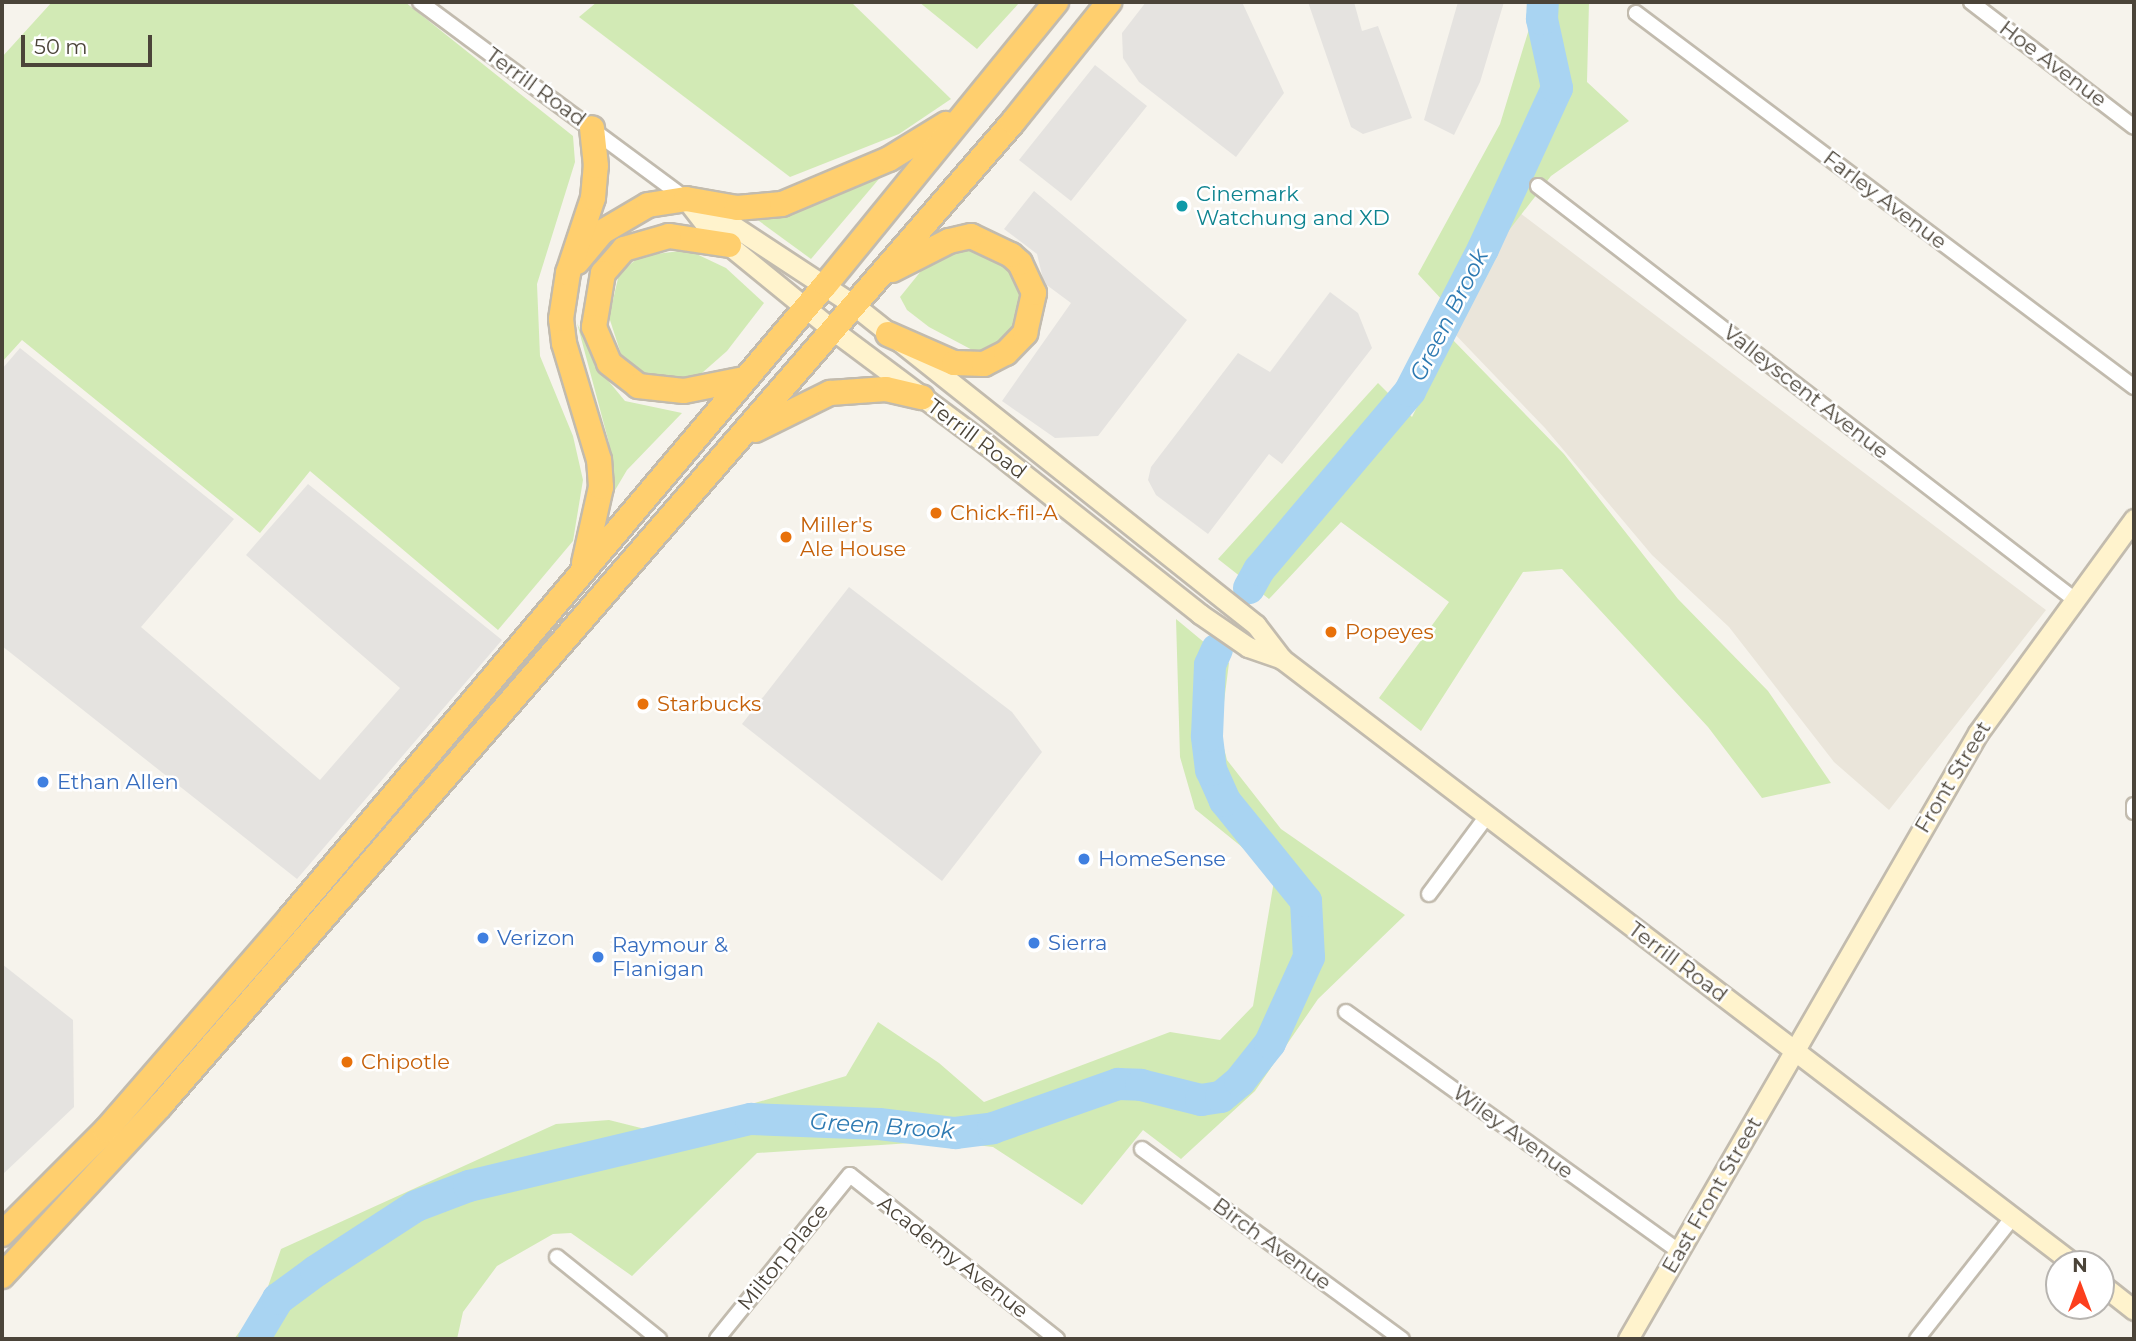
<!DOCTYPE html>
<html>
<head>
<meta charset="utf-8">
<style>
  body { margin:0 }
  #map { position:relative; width:2136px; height:1341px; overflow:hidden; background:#f6f3ec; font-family:Montserrat,sans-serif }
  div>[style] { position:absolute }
  .residential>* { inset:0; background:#eae5da }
  .green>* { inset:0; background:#d2eab5 }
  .parking>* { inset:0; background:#e5e3e0 }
  .river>* { height:32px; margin:-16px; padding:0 16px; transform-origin:16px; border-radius:16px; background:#a9d4f2 }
  .roads { filter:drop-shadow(2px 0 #c2bbae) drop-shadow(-2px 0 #c2bbae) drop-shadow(0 2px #c2bbae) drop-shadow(0 -2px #c2bbae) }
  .street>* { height:14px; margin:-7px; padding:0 7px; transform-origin:7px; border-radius:7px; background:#fff }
  .secondary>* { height:19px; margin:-9.5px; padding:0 9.5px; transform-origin:9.5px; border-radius:9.5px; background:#fff3cd }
  .highway>* { height:24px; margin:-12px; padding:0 12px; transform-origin:12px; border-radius:12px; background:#ffcf6e }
  .dots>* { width:19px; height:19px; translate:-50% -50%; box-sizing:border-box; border:4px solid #fff; border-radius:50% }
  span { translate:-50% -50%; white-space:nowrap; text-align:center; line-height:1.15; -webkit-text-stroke:5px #fff; paint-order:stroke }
  .street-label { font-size:21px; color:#4b4439 }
  .culture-label { font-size:21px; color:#0d838f }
  .left { translate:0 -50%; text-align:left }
  .food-label { font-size:21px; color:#c56008 }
  .shop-label { font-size:21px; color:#366cbe }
  .water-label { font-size:23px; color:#2e7ab2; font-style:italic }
  .frame { position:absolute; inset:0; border:4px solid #4b4439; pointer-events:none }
  .north { position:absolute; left:2045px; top:1250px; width:70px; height:70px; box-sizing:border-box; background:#fff; border:2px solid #b7b4b0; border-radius:50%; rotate:0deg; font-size:19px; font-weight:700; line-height:28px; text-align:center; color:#4b4439 }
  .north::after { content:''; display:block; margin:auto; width:24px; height:32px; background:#fc3f1d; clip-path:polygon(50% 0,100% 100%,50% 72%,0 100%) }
  .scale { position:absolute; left:21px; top:35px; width:131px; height:32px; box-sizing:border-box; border:4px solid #4b4439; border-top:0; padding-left:9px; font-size:21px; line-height:24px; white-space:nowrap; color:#4b4439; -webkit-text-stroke:5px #fff; paint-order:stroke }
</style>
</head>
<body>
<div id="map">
  <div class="residential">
    <i style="clip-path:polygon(1508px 204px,2046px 610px,1889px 810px,1834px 762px,1729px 627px,1652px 555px,1545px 428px,1449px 328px)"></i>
  </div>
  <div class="green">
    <i style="clip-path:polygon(52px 2px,405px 2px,573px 136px,575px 162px,537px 284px,540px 356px,573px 436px,583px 480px,573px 541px,498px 630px,310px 471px,260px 533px,22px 340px,2px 362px,2px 57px)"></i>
    <i style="clip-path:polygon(597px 2px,851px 2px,951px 99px,899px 134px,790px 177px,579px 17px)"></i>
    <i style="clip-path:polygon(919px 2px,1020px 2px,977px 49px)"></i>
    <i style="clip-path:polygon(1531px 2px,1589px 2px,1587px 82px,1629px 121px,1551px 176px,1500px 242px,1458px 317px,1418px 274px,1500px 124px,1529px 29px)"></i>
    <i style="clip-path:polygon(884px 173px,811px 259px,755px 218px)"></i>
    <i style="clip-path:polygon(956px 247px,982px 248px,1002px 257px,1023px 292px,1019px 322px,1003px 343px,978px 353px,929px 327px,907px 310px,900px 297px,934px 255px)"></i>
    <i style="clip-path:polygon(688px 250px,726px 268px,764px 303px,727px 351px,702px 373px,678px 384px,646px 376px,621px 354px,609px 317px,619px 274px,640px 256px)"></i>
    <i style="clip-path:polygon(577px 323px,596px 366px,625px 401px,682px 413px,627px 470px,611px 497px,609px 443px)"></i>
    <i style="clip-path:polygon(1451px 338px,1564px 454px,1678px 599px,1768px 691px,1831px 783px,1762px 798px,1708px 727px,1562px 569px,1523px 572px,1421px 731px,1379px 698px,1449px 602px,1341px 522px,1269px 599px,1218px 559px,1378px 383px,1412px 417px)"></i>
    <i style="clip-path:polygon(1176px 619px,1229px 663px,1220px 733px,1227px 760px,1281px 829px,1405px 915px,1318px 999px,1255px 1091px,1181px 1159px,1143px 1130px,1082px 1205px,993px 1147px,942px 1141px,757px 1153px,632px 1276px,571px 1233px,553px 1234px,497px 1266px,463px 1312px,457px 1339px,234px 1339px,263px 1301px,281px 1249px,556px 1124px,609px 1120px,657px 1132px,846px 1076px,878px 1022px,939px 1063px,984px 1102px,1170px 1032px,1220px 1040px,1253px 1006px,1274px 881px,1258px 860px,1195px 809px,1180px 757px)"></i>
  </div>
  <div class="parking">
    <i style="clip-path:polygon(1146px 2px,1242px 2px,1284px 93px,1236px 157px,1139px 82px,1123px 58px,1122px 33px)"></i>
    <i style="clip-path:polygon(1308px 2px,1354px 2px,1362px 31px,1378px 26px,1412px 118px,1363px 134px,1351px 127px)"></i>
    <i style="clip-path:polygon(1458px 2px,1504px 2px,1480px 82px,1454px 135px,1424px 120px)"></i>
    <i style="clip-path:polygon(1095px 65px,1147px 106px,1071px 201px,1019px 160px)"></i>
    <i style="clip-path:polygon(1034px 191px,1187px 320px,1098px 436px,1055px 438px,1002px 401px,1071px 303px,1044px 283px,1037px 254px,1004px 229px)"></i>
    <i style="clip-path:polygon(1330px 292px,1358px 313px,1372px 348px,1282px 464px,1269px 454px,1208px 534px,1156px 495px,1148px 480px,1151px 467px,1238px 353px,1270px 372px)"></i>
    <i style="clip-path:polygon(20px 348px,234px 519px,141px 627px,320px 780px,400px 688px,246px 555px,308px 484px,502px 640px,297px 879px,2px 646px,2px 369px)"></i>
    <i style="clip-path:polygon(849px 587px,1012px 712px,1042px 752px,942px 881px,742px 724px)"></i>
    <i style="clip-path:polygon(2px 964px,73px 1020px,74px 1107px,2px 1175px)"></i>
  </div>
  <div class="river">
    <i style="left:1249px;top:588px;width:21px;rotate:-61deg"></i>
    <i style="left:1259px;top:570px;width:234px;rotate:-49.8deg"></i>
    <i style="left:1410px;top:391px;width:160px;rotate:-62.8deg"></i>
    <i style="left:1483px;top:249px;width:177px;rotate:-65.3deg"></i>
    <i style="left:1557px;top:88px;width:71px;rotate:-102.3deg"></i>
    <i style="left:1542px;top:19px;width:17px;rotate:-87deg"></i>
    <i style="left:254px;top:1339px;width:47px;rotate:-59deg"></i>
    <i style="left:278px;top:1299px;width:47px;rotate:-36.4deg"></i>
    <i style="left:316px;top:1271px;width:119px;rotate:-33deg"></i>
    <i style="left:416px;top:1206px;width:57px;rotate:-20.7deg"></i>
    <i style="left:469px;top:1186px;width:290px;rotate:-13.4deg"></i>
    <i style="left:751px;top:1119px;width:128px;rotate:2.2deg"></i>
    <i style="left:879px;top:1124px;width:77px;rotate:6.8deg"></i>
    <i style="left:955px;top:1133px;width:38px;rotate:-7deg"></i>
    <i style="left:993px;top:1128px;width:133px;rotate:-19.4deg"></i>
    <i style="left:1118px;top:1084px;width:23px;rotate:2deg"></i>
    <i style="left:1141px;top:1085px;width:62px;rotate:14deg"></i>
    <i style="left:1201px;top:1100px;width:20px;rotate:-9deg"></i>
    <i style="left:1221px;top:1097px;width:25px;rotate:-40deg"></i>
    <i style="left:1240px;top:1081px;width:48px;rotate:-51.7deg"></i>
    <i style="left:1270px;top:1043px;width:94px;rotate:-65.6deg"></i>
    <i style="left:1309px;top:957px;width:56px;rotate:-93.1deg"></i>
    <i style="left:1306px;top:901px;width:129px;rotate:-129deg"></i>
    <i style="left:1225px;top:801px;width:34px;rotate:-114deg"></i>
    <i style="left:1211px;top:770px;width:34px;rotate:-97deg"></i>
    <i style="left:1207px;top:736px;width:71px;rotate:-87.6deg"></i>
    <i style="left:1210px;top:665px;width:17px;rotate:-66deg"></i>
  </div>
  <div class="roads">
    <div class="street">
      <i style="left:420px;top:2px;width:331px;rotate:36.5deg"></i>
      <i style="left:1971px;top:2px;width:205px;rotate:37.5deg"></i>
      <i style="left:1636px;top:13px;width:623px;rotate:36.91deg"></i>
      <i style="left:1538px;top:186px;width:677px;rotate:37.62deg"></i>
      <i style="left:2134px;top:805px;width:7px;rotate:90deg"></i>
      <i style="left:1429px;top:894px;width:97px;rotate:-53.4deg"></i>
      <i style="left:1346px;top:1012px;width:410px;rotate:35.7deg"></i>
      <i style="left:1142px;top:1149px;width:322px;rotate:36.2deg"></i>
      <i style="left:557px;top:1257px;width:131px;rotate:38.8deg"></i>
      <i style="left:717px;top:1339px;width:211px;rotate:-51deg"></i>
      <i style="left:850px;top:1175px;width:264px;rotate:38.4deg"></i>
      <i style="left:1917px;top:1339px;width:155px;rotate:-51.8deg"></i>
    </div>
    <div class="secondary">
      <i style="left:688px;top:202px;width:34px;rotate:52deg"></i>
      <i style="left:709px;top:229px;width:160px;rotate:39.2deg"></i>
      <i style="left:833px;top:330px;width:192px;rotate:36.8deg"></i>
      <i style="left:987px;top:445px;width:272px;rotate:38.4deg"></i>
      <i style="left:1200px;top:614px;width:58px;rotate:34.5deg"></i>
      <i style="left:1248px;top:647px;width:36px;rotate:19deg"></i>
      <i style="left:706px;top:208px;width:178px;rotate:33.3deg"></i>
      <i style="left:855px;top:306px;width:512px;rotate:38.5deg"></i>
      <i style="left:1256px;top:625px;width:43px;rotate:52.6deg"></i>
      <i style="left:1282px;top:659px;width:997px;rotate:37.38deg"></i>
      <i style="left:2101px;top:1284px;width:42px;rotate:38.2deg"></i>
      <i style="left:1628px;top:1339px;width:700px;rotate:-59.99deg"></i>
      <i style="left:1978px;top:733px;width:265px;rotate:-53.9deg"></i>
    </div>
    <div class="highway">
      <i style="left:729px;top:245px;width:61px;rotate:-171.5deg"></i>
      <i style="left:669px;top:236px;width:47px;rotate:163.9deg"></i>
      <i style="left:624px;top:249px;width:32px;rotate:131deg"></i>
      <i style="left:603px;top:273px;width:55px;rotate:99.5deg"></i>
      <i style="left:594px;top:327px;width:39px;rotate:67deg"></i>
      <i style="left:609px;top:363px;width:37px;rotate:38deg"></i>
      <i style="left:638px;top:386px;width:46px;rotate:6.2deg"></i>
      <i style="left:684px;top:391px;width:61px;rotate:-11.3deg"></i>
      <i style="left:577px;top:262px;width:39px;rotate:-50deg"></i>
      <i style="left:602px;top:232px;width:53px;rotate:-30.4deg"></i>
      <i style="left:648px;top:205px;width:38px;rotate:-9deg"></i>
      <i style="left:686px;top:199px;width:52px;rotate:10deg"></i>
      <i style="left:737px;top:208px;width:45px;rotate:-5.1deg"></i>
      <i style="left:782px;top:204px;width:116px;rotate:-22.8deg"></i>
      <i style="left:889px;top:159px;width:67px;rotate:-31.6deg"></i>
      <i style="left:888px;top:334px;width:72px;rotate:23.7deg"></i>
      <i style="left:954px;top:363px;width:30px;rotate:2deg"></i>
      <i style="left:984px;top:364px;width:25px;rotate:-27deg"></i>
      <i style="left:1006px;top:353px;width:28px;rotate:-46deg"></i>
      <i style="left:1025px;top:333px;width:41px;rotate:-77.3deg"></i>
      <i style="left:1034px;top:293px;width:33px;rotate:-115deg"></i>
      <i style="left:1020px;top:263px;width:12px;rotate:-138deg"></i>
      <i style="left:1011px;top:255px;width:44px;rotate:-154.6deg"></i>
      <i style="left:971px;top:236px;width:23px;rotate:167deg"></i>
      <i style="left:949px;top:241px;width:64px;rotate:153deg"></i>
      <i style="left:755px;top:430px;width:84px;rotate:-26.3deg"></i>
      <i style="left:830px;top:393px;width:56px;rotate:-4.1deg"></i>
      <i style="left:886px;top:389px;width:37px;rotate:13deg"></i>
      <i style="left:584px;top:563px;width:78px;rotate:-77.4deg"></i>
      <i style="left:601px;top:487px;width:27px;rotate:-94deg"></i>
      <i style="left:599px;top:460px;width:122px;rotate:-106.7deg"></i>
      <i style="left:564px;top:343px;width:24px;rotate:-97deg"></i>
      <i style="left:561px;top:319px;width:47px;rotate:-81.3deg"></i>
      <i style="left:568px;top:273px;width:79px;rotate:-71.6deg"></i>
      <i style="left:593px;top:198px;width:32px;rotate:-85deg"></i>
      <i style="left:596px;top:166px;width:38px;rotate:-96deg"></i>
      <i style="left:2px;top:1234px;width:147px;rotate:-45deg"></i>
      <i style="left:106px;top:1130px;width:281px;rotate:-49deg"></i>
      <i style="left:290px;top:918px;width:830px;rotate:-49.79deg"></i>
      <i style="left:826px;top:284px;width:364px;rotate:-50.8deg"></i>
      <i style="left:2px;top:1276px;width:232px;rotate:-47.1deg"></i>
      <i style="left:160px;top:1106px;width:1302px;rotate:-49.08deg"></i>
      <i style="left:1013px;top:122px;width:154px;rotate:-51.3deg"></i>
    </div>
  </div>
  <div class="dots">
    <i style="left:1182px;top:206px;background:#0f9aa8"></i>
    <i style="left:936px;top:513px;background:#e8710a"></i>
    <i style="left:786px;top:537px;background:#e8710a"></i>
    <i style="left:1331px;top:632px;background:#e8710a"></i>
    <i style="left:643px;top:704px;background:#e8710a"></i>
    <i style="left:43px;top:782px;background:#3f7fe0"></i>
    <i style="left:1084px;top:859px;background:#3f7fe0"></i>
    <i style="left:483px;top:938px;background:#3f7fe0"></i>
    <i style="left:1034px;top:943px;background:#3f7fe0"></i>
    <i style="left:598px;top:957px;background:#3f7fe0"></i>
    <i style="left:347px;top:1062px;background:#e8710a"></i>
  </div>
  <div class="street-label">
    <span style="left:2053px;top:64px;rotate:37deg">Hoe Avenue</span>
    <span style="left:536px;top:87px;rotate:36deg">Terrill Road</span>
    <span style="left:1885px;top:200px;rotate:37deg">Farley Avenue</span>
    <span style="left:1806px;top:392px;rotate:38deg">Valleyscent Avenue</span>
    <span style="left:977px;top:439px;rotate:37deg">Terrill Road</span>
    <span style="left:1953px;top:777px;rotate:-59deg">Front Street</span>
    <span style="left:1678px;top:962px;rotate:37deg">Terrill Road</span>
    <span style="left:1513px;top:1132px;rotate:36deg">Wiley Avenue</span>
    <span style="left:1712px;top:1195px;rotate:-60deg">East Front Street</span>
    <span style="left:1272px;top:1244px;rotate:36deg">Birch Avenue</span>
    <span style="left:783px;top:1257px;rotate:-51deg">Milton Place</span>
    <span style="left:953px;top:1257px;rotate:38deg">Academy Avenue</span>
  </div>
  <div class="culture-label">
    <span class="left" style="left:1196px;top:206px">Cinemark<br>Watchung and XD</span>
  </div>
  <div class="food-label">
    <span class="left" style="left:950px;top:513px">Chick-fil-A</span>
    <span class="left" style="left:800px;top:537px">Miller's<br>Ale House</span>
    <span class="left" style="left:1345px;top:632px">Popeyes</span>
    <span class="left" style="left:657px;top:704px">Starbucks</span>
    <span class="left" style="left:361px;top:1062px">Chipotle</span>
  </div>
  <div class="shop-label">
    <span class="left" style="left:57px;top:782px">Ethan Allen</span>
    <span class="left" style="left:1098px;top:859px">HomeSense</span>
    <span class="left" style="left:497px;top:938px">Verizon</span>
    <span class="left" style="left:1048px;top:943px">Sierra</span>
    <span class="left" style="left:612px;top:957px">Raymour &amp;<br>Flanigan</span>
  </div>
  <div class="water-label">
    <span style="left:1449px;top:315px;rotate:-63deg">Green Brook</span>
    <span style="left:882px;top:1126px;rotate:4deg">Green Brook</span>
  </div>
  <div class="frame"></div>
  <div class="north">N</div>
  <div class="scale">50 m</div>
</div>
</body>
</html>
